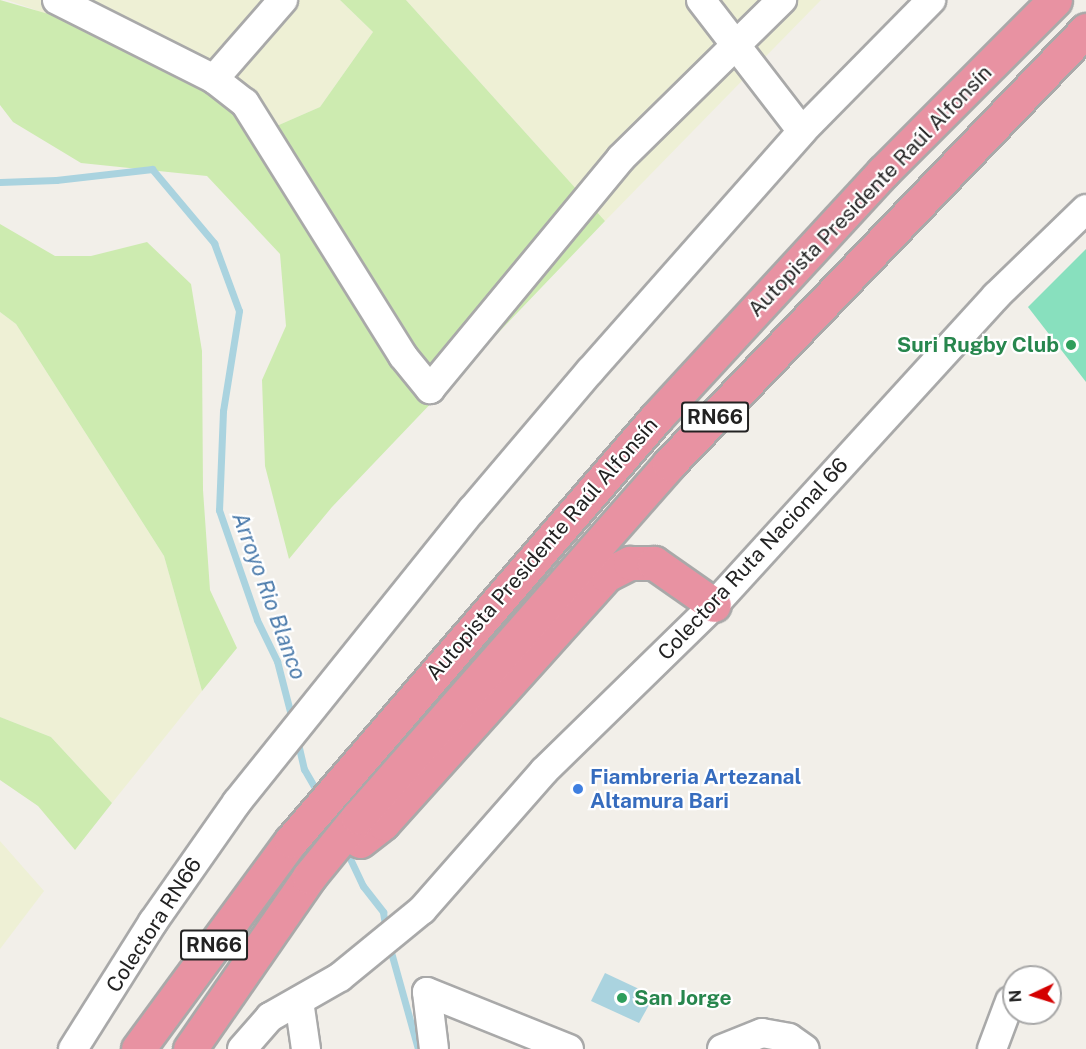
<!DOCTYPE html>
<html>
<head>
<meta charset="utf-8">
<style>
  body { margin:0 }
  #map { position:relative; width:1086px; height:1049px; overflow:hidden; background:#f2efe9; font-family:"Public Sans",sans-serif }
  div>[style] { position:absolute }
  .farmland>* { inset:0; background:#eef0d5 }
  .grass>* { inset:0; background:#cdebb0 }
  .pitch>* { inset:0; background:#88e0be }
  .water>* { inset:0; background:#aad3df }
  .stream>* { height:7px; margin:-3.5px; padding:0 3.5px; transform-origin:3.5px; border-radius:3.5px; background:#aad3df }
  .roads { filter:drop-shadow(2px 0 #a9a9a9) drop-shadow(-2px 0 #a9a9a9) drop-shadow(0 2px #a9a9a9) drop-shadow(0 -2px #a9a9a9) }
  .minor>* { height:28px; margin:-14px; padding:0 14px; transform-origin:14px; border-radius:14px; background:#fff }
  .highway>* { height:33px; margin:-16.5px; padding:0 16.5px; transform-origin:16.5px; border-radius:16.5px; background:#e892a2 }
  .dots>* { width:16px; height:16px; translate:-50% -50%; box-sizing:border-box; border:3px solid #fff; border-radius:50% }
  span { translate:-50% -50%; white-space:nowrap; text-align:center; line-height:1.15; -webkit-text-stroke:4.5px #fff; paint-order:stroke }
  .shield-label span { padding:2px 4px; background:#fff; border:2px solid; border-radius:4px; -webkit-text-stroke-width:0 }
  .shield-label { font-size:20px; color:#222; font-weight:700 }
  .street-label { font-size:21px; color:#222 }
  .leisure-label { font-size:21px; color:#27864d; font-weight:700 }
  .right { translate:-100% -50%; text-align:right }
  .left { translate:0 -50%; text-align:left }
  .shop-label { font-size:21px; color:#366cbe; font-weight:700 }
  .water-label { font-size:22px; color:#4a7aab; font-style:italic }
  .north { position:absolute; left:1002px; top:965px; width:60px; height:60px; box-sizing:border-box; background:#fff; border:2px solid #a7a7a7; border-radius:50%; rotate:266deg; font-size:16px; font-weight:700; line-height:24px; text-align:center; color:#222 }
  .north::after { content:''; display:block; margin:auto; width:21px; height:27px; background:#d40000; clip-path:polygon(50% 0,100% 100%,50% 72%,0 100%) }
</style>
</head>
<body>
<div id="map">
  <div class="farmland">
    <i style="clip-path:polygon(7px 0,340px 0,373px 32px,320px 107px,272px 128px,33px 9px)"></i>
    <i style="clip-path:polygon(406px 0,821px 0,605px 221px)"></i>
    <i style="clip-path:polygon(0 312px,16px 324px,164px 556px,202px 691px,112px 803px,51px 737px,0 717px)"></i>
    <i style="clip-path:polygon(0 841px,44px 891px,0 949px)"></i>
  </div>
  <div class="grass">
    <i style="clip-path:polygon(0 0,121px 35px,272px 128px,320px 107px,373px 32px,340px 0,406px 0,605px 221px,332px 507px,289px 559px,265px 466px,262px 380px,286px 326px,280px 254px,207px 176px,81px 163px,13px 122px,0 105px)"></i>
    <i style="clip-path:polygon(0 224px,55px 256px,91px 256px,147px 242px,191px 284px,202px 351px,203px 490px,210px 590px,237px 648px,202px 691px,164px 556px,16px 324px,0 312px)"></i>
    <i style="clip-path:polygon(0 717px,51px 737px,112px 803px,75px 850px,38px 806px,0 780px)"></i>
  </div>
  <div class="pitch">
    <i style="clip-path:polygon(1086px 249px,1086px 382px,1028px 307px)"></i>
  </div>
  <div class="water">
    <i style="clip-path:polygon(605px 973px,654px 996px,639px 1023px,591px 1001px)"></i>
  </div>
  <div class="stream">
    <i style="left:0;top:182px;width:56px;rotate:-2deg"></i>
    <i style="left:56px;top:180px;width:97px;rotate:-6.5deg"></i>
    <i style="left:152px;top:169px;width:97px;rotate:50deg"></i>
    <i style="left:214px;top:243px;width:72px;rotate:69.8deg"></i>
    <i style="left:239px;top:311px;width:101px;rotate:99.1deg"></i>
    <i style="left:223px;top:411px;width:99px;rotate:92.3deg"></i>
    <i style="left:219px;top:510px;width:116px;rotate:70.9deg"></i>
    <i style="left:257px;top:620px;width:46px;rotate:64deg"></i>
    <i style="left:277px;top:661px;width:60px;rotate:75.5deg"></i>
    <i style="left:297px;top:739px;width:31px;rotate:77deg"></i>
    <i style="left:304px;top:769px;width:30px;rotate:60deg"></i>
    <i style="left:345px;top:848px;width:42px;rotate:64.7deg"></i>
    <i style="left:363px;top:886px;width:33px;rotate:52deg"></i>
    <i style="left:383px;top:912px;width:19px;rotate:81deg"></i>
    <i style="left:389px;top:945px;width:108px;rotate:74.4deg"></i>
  </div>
  <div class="roads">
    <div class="minor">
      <i style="left:57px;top:0;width:176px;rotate:26.7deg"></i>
      <i style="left:214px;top:79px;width:39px;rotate:38deg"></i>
      <i style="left:245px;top:103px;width:298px;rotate:58deg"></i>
      <i style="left:403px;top:356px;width:43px;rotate:50.7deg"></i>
      <i style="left:430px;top:389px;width:300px;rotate:-50.4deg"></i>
      <i style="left:621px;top:158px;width:226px;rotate:-44.5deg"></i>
      <i style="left:701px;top:0;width:165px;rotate:52.4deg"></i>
      <i style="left:214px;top:79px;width:105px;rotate:-48.9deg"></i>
      <i style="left:427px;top:992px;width:153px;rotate:21.9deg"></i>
      <i style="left:427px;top:992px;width:57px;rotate:83deg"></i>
      <i style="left:299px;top:1001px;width:49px;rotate:81.7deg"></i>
      <i style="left:73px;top:1049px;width:150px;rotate:-57.8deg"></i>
      <i style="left:153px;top:922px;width:146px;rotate:-55deg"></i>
      <i style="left:237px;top:802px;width:375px;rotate:-51.2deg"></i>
      <i style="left:472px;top:510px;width:182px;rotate:-49.7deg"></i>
      <i style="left:590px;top:371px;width:320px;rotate:-48.5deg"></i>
      <i style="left:802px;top:131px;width:184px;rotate:-45.4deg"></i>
      <i style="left:242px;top:1049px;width:43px;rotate:-48.8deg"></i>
      <i style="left:270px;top:1017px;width:81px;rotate:-29.7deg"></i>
      <i style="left:340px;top:977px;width:106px;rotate:-39.3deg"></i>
      <i style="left:422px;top:910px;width:185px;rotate:-48.7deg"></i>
      <i style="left:544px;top:771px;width:238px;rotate:-44.3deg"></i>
      <i style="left:714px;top:605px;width:418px;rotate:-47.6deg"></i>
      <i style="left:996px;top:296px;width:125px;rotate:-44deg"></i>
      <i style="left:722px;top:1049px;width:43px;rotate:-21.8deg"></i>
      <i style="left:762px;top:1033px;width:27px;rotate:10deg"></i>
      <i style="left:789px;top:1038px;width:19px;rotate:35deg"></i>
      <i style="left:992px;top:1049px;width:51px;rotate:-69.4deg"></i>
    </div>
    <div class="highway">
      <i style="left:360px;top:841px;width:29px;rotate:-38deg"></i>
      <i style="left:383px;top:823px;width:334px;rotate:-48deg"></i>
      <i style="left:606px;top:575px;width:27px;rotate:-27deg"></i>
      <i style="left:630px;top:563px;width:24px"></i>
      <i style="left:654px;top:563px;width:73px;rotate:35deg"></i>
      <i style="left:138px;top:1049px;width:258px;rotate:-53.7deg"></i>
      <i style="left:291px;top:841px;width:559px;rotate:-49.21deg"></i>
      <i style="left:656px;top:418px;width:335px;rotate:-47.3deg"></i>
      <i style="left:883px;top:172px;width:243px;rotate:-45deg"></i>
      <i style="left:190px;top:1049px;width:209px;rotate:-55.3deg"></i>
      <i style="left:309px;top:877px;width:77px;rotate:-50.8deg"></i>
      <i style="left:358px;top:817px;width:470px;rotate:-48.6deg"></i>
      <i style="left:669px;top:464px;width:602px;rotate:-46.14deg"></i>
    </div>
  </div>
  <div class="dots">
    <i style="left:1071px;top:345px;background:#2e9e5b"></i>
    <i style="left:578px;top:789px;background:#3f7fe0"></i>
    <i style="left:622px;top:998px;background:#2e9e5b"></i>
  </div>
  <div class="shield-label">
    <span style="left:715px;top:417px">RN66</span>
    <span style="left:214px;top:945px">RN66</span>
  </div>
  <div class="street-label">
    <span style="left:870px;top:191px;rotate:-46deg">Autopista Presidente Raúl Alfonsín</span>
    <span style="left:542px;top:549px;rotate:-49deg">Autopista Presidente Raúl Alfonsín</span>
    <span style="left:753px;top:559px;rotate:-47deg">Colectora Ruta Nacional 66</span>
    <span style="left:154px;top:925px;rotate:-57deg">Colectora RN66</span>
  </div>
  <div class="leisure-label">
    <span class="right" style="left:1059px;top:345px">Suri Rugby Club</span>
    <span class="left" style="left:634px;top:998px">San Jorge</span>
  </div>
  <div class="shop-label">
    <span class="left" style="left:590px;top:789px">Fiambreria Artezanal<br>Altamura Bari</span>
  </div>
  <div class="water-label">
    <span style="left:269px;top:596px;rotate:70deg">Arroyo Rio Blanco</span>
  </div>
  <div class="north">N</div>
</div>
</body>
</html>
